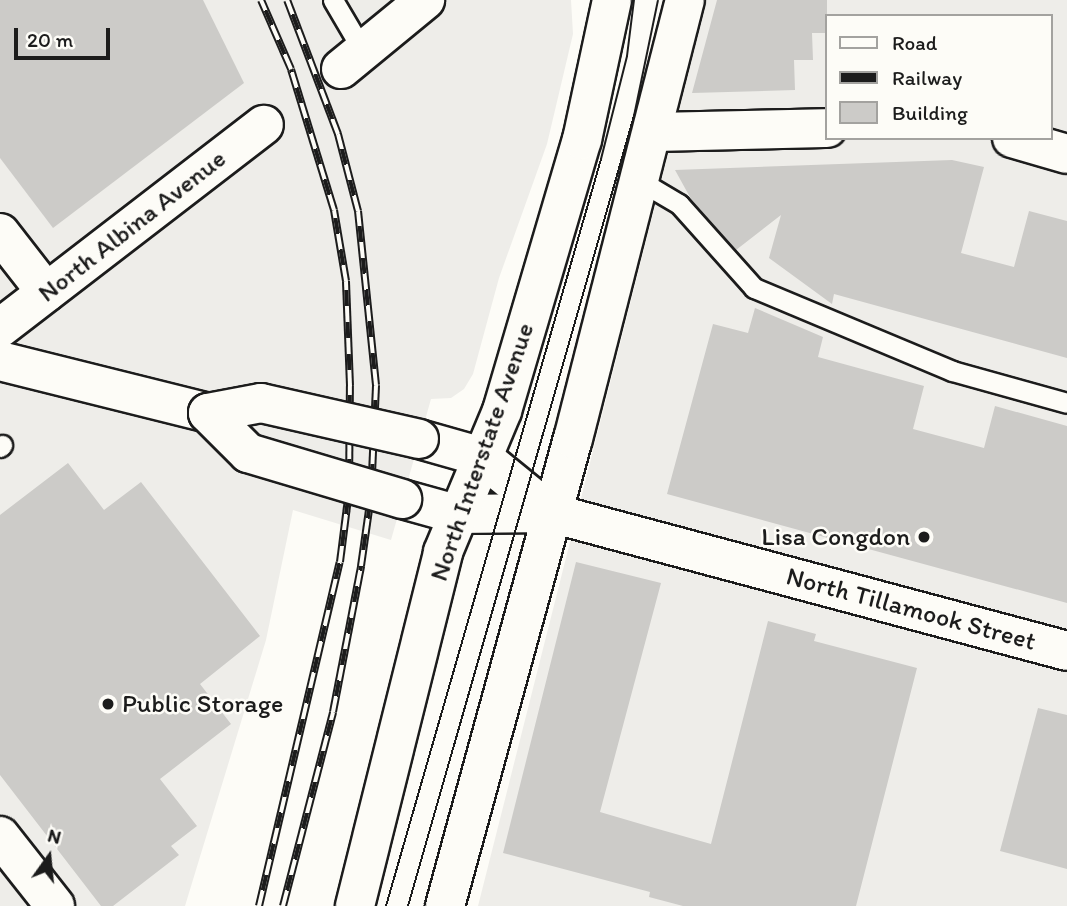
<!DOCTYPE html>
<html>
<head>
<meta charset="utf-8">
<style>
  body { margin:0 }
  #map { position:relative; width:1067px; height:906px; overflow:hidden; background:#fdfcf7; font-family:Itim,sans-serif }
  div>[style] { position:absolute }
  .built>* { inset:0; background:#eeede9 }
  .building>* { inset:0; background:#cccbc8 }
  .roads { filter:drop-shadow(2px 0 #1c1c1c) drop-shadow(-2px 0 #1c1c1c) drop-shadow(0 2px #1c1c1c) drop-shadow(0 -2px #1c1c1c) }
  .service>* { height:19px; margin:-9.5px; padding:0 9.5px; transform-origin:9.5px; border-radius:9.5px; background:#fdfcf7 }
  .minor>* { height:38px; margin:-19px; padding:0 19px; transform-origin:19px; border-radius:19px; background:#fdfcf7 }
  .tertiary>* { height:38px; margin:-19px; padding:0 19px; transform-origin:19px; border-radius:19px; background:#fdfcf7 }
  .tram>* { height:2px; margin:-1px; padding:0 1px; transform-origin:1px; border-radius:1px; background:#1c1c1c }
  .rail>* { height:8px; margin-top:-4px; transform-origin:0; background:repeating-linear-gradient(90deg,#fdfcf7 0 16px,#1c1c1c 0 32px); box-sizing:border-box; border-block:2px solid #1c1c1c }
  .bridges { filter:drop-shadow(2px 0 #1c1c1c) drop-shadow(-2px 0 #1c1c1c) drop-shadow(0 2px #1c1c1c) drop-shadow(0 -2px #1c1c1c) }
  .minor-bridge>* { height:38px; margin:-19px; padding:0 19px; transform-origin:19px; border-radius:19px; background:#fdfcf7 }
  .dots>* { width:19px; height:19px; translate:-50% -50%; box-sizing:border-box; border:4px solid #fdfcf7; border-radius:50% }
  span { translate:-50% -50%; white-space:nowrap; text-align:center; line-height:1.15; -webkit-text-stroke:5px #fdfcf7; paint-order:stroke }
  .street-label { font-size:26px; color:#1c1c1c }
  .poi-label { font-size:26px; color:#1c1c1c }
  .right { translate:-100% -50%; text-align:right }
  .left { translate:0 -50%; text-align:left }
  .legend { position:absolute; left:825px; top:14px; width:228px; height:126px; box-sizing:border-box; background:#fdfcf7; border:2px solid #a3a29f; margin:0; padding:9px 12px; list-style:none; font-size:21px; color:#1c1c1c }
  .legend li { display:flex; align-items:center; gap:14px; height:35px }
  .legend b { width:35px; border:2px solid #a3a29f }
  .north { position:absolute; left:14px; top:822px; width:70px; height:70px; -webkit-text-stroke:5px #fdfcf7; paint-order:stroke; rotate:15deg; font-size:19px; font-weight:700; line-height:28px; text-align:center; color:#1c1c1c }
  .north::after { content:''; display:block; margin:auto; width:24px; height:32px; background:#1c1c1c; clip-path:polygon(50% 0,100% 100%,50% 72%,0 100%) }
  .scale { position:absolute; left:14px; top:28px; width:96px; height:32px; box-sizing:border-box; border:4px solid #1c1c1c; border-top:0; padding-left:9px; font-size:21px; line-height:24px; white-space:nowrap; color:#1c1c1c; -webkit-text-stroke:5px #fdfcf7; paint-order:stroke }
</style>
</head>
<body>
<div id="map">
  <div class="built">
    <i style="clip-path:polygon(0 0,571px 0,573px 34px,547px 144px,499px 278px,473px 374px,464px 389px,451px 398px,431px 399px,391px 540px,293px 510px,266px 640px,185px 906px,0 906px)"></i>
    <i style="clip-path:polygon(evenodd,707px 0,1067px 0,1067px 906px,478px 906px,707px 0,827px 16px,1051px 16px,1051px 138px,827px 138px,827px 16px)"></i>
  </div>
  <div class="building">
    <i style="clip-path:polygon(0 0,203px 0,244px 83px,53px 228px,0 158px)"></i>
    <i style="clip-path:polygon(717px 0,827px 0,827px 33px,812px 33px,813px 60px,794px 60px,795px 90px,692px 93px)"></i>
    <i style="clip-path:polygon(952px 160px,984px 167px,961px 253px,1014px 267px,1029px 211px,1067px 221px,1067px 358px,834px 294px,832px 304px,769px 258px,781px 215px,736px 250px,691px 199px,675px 170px)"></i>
    <i style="clip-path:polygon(755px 308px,823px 337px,818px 357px,924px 386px,913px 429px,984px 448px,995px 406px,1067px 426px,1067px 603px,667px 494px,713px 324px,748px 333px)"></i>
    <i style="clip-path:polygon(68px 463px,104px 510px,141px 482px,260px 636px,200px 684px,231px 724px,160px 779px,197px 826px,171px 846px,179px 855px,113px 906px,101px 906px,0 775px,0 515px)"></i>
    <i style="clip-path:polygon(576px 562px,661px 583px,600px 812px,651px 827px,711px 844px,768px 621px,816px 634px,814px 641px,917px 668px,856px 906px,683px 906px,649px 897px,650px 892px,503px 853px)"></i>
    <i style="clip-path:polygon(1038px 708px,1067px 715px,1067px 869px,1000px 851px)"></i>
  </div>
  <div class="roads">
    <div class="service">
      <i style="left:333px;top:0;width:59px;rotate:59.5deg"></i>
      <i style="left:640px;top:181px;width:45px;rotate:30.5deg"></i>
      <i style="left:679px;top:204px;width:113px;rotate:48.2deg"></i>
      <i style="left:754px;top:288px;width:215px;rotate:22.7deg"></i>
      <i style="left:952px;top:371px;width:119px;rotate:15.5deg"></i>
      <i style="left:0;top:447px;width:3px;rotate:-45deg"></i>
    </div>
    <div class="minor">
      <i style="left:341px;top:69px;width:109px;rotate:-39.4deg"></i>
      <i style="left:653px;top:132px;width:174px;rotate:-1.3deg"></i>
      <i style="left:1012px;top:138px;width:57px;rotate:16.2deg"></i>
      <i style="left:0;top:233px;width:75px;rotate:52.1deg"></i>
      <i style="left:0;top:328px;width:333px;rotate:-37.6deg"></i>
      <i style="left:0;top:361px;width:214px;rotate:14deg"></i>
      <i style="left:419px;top:439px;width:66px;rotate:15.9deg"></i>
      <i style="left:482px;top:457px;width:89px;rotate:39.1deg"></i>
      <i style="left:402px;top:499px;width:56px;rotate:15.5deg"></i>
      <i style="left:456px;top:514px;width:95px;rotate:-0.6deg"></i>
      <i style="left:551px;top:513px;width:534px;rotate:14.97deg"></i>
      <i style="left:0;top:836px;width:89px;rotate:51.8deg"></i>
    </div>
    <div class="tertiary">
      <i style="left:355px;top:906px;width:365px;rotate:-76deg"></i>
      <i style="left:443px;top:552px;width:153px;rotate:-67.3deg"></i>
      <i style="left:502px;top:411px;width:283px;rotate:-73.6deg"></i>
      <i style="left:582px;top:140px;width:143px;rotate:-77.9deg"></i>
      <i style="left:445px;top:906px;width:484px;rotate:-74.7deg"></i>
      <i style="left:573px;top:439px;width:453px;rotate:-75.7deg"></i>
    </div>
  </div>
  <div class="tram">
    <i style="left:386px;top:906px;width:777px;rotate:-73.94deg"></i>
    <i style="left:601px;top:159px;width:106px;rotate:-75.8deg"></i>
    <i style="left:627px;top:56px;width:56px;rotate:-82.9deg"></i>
    <i style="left:408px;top:906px;width:822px;rotate:-74.04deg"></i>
    <i style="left:634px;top:116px;width:118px;rotate:-78.3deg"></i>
  </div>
  <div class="rail">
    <i style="left:259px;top:906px;width:353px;rotate:-76.8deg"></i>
    <i style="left:340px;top:562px;width:72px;rotate:-82.8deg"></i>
    <i style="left:349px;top:491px;width:105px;rotate:-89.5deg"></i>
    <i style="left:350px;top:386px;width:105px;rotate:-92.2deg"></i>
    <i style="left:346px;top:281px;width:72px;rotate:-99.6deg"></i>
    <i style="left:334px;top:210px;width:147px;rotate:-107deg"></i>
    <i style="left:291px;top:69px;width:75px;rotate:-113.5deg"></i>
    <i style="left:283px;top:906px;width:200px;rotate:-75.5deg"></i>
    <i style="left:333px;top:712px;width:149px;rotate:-79.1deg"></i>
    <i style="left:361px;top:566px;width:71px;rotate:-81.9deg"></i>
    <i style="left:371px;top:496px;width:111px;rotate:-87.4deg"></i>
    <i style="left:376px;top:385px;width:175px;rotate:-95.9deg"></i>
    <i style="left:358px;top:211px;width:80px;rotate:-104.6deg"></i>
    <i style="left:338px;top:134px;width:143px;rotate:-110.8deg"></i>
  </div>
  <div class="bridges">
    <div class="minor-bridge">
      <i style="left:208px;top:413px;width:57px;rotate:45deg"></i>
      <i style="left:248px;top:453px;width:161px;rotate:16.6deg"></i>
      <i style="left:208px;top:413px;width:54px;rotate:-10.7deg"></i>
      <i style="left:261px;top:403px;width:162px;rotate:12.8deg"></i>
    </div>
  </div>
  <div class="dots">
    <i style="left:924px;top:537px;background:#1c1c1c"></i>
    <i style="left:108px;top:704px;background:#1c1c1c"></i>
  </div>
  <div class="street-label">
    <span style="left:132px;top:226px;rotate:-38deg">North Albina Avenue</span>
    <span style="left:482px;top:452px;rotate:-71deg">North Interstate Avenue</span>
    <span style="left:911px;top:609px;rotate:15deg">North Tillamook Street</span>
  </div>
  <div class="poi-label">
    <span class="right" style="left:910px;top:537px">Lisa Congdon</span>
    <span class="left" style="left:122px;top:704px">Public Storage</span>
  </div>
  <ul class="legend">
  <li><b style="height:9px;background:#fdfcf7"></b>Road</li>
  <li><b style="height:9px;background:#1c1c1c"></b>Railway</li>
  <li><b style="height:19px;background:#cccbc8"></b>Building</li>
  </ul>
  <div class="north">N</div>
  <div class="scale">20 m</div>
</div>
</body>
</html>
